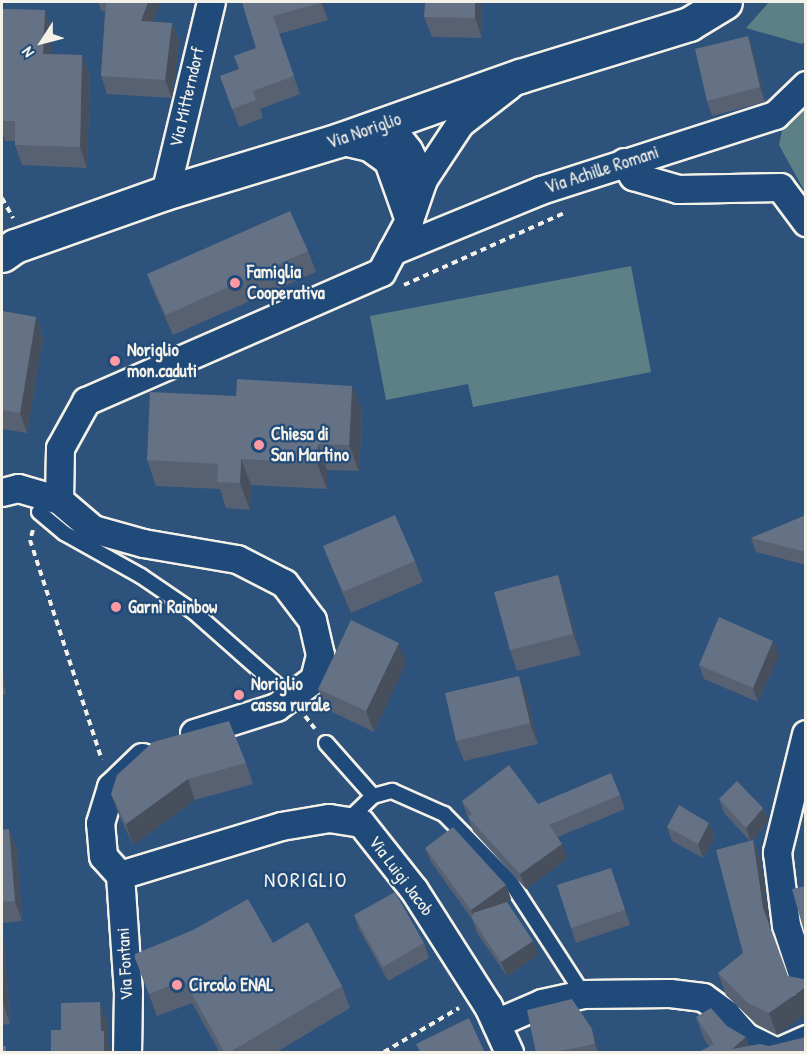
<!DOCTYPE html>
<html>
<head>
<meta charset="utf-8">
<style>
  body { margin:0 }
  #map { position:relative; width:807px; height:1054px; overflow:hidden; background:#2d527c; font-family:"Patrick Hand",sans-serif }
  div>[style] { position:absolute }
  .green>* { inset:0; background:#5c8086 }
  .path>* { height:4px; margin-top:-2px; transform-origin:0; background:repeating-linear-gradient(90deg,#f4f1e8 0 6px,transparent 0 10.5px) }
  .roads { filter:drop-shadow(2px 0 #f4f1e8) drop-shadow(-2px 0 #f4f1e8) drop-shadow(0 2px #f4f1e8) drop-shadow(0 -2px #f4f1e8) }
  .service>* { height:14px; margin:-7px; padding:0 7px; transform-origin:7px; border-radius:7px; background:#1f4a7a }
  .minor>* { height:27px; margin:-13.5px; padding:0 13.5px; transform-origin:13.5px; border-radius:13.5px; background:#1f4a7a }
  .secondary>* { height:33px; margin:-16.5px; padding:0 16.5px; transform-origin:16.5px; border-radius:16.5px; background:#1f4a7a }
  .wall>* { inset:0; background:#576172 }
  .shaded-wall>* { inset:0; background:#474f5c }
  .building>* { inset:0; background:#657184 }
  .dots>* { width:16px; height:16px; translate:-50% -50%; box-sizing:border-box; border:3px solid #1f4a7a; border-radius:50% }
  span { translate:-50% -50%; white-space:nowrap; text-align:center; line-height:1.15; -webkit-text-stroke:4.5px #1f4a7a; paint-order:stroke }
  .street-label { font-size:18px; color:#f4f1e8 }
  .poi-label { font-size:18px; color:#f4f1e8; font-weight:700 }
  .left { translate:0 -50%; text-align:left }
  .quarter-label { font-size:21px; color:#f4f1e8; letter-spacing:1.5px }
  .frame { position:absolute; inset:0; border:3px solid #f4f1e8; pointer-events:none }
  .north { position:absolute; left:12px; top:12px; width:60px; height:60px; -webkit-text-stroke:4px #1f4a7a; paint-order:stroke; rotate:234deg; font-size:16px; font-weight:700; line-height:24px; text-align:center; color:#f4f1e8 }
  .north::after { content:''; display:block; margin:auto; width:21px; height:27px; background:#f4f1e8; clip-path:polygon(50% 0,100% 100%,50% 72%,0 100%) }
</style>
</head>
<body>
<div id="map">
  <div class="green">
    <i style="clip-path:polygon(769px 2px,805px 2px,805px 41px,802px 44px,746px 28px)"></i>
    <i style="clip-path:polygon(805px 102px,805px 192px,779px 145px,783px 126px)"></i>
    <i style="clip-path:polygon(631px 266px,651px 372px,473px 407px,468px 384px,386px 400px,370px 316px)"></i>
  </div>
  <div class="path">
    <i style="left:2px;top:198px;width:23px;rotate:61deg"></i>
    <i style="left:404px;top:285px;width:175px;rotate:-24.2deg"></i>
    <i style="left:33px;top:530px;width:10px;rotate:107deg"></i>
    <i style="left:30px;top:540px;width:231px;rotate:71.9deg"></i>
    <i style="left:305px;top:716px;width:16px;rotate:52deg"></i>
    <i style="left:384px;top:1052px;width:87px;rotate:-30.4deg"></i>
  </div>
  <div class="roads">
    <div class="service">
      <i style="left:39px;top:512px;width:33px;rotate:40deg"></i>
      <i style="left:64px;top:533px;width:88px;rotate:29.2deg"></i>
      <i style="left:141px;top:576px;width:64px;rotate:34.2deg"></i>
      <i style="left:194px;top:612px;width:128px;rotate:41.5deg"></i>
      <i style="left:326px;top:743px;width:71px;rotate:48.4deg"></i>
      <i style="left:373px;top:796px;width:36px;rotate:136deg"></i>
      <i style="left:373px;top:796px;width:20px;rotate:-15deg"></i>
      <i style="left:392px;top:791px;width:57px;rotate:23.9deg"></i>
      <i style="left:444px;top:814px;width:94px;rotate:45.4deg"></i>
      <i style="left:510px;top:881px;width:135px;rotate:57.1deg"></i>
    </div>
    <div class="minor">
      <i style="left:387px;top:123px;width:34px;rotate:52deg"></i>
      <i style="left:408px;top:150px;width:33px;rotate:63deg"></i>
      <i style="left:339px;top:140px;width:31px;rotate:13deg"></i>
      <i style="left:369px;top:147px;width:24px;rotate:36deg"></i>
      <i style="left:388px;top:161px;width:63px;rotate:70.4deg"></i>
      <i style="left:624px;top:162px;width:17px;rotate:57deg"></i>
      <i style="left:633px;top:176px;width:47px;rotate:16.1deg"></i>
      <i style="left:678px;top:189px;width:102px;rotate:-1.1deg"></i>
      <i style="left:780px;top:187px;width:44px;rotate:53.4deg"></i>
      <i style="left:165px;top:193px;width:196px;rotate:-76.5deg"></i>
      <i style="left:392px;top:251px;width:161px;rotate:-22.3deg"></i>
      <i style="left:541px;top:190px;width:246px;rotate:-17.8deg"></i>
      <i style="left:775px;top:115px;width:43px;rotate:-44.1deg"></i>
      <i style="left:2px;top:492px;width:16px;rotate:-14deg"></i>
      <i style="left:18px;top:488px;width:43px;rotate:16.3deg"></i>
      <i style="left:59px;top:500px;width:45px;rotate:40.5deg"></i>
      <i style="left:93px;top:529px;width:52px;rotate:15.6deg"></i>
      <i style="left:143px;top:543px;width:95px;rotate:9.7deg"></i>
      <i style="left:237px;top:559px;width:53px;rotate:27.1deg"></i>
      <i style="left:284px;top:583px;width:46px;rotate:52.9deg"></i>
      <i style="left:312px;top:620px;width:36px;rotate:77deg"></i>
      <i style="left:320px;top:655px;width:25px;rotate:104deg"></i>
      <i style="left:314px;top:679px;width:47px;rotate:143.6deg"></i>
      <i style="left:276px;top:707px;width:86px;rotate:162.4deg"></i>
      <i style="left:59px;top:500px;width:52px;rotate:-88.9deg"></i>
      <i style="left:60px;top:448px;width:54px;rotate:-61deg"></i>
      <i style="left:86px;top:401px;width:322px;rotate:-23.6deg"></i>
      <i style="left:381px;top:272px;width:59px;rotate:-61.7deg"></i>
      <i style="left:409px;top:220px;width:43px;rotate:-71.1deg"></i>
      <i style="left:423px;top:179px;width:67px;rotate:-56.5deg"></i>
      <i style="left:460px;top:123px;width:62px;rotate:-37.8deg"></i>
      <i style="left:806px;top:734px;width:122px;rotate:103.8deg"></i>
      <i style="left:777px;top:852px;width:74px;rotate:83deg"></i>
      <i style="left:786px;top:925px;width:64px;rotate:71.8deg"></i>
      <i style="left:120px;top:875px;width:25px;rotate:-132deg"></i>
      <i style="left:103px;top:856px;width:33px;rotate:-95deg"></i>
      <i style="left:100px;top:823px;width:38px;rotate:-73deg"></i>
      <i style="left:111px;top:787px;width:43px;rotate:-44.1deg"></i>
      <i style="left:120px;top:875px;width:168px;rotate:-16.9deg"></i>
      <i style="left:281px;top:826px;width:49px;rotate:-9.5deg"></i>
      <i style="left:329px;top:818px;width:32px;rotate:9deg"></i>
      <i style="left:361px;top:823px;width:85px;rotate:51.7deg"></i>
      <i style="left:414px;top:890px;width:138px;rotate:57.5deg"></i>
      <i style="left:488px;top:1006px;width:51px;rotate:65.5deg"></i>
      <i style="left:120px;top:875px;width:116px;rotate:86.1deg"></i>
      <i style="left:128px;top:991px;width:61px;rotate:90.9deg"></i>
      <i style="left:496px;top:1023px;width:50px;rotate:-23.5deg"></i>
      <i style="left:542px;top:1003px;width:42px;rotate:-12.4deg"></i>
      <i style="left:583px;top:994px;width:87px;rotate:-0.7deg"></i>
      <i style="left:670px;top:993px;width:33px;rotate:7deg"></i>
      <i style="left:703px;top:997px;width:29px;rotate:36deg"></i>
      <i style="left:726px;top:1014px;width:30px;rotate:49deg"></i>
      <i style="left:746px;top:1037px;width:34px;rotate:26deg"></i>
      <i style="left:777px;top:1052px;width:32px;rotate:-24deg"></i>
    </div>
    <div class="secondary">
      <i style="left:2px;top:255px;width:16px;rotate:-35deg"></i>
      <i style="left:15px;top:246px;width:159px;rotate:-19.5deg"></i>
      <i style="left:165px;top:193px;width:182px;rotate:-16.9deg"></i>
      <i style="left:339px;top:140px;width:192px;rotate:-19.5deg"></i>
      <i style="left:520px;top:76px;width:177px;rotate:-17.1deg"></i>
      <i style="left:689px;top:24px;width:42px;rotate:-31.4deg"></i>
    </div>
  </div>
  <div class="wall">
    <i style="clip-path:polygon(98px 2px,160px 2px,153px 22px,172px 23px,179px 41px,172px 98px,107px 94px,101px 76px,105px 11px,101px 11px)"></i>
    <i style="clip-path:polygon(242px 2px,323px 2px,328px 20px,279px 34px,300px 94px,260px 109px,263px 118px,239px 127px,220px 76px,239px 69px,256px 48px)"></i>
    <i style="clip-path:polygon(482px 2px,482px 38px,432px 37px,424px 17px)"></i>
    <i style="clip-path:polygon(2px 9px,45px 10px,52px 31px,51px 54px,82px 55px,90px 76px,87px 168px,22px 165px,15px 145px,15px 141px,5px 141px,2px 130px)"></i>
    <i style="clip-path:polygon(748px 36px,753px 51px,765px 102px,712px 116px,707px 101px)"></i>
    <i style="clip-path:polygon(308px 251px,316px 272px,173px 335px,155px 295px,147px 274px)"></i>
    <i style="clip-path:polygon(2px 311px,36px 317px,43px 338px,27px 433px,2px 429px)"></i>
    <i style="clip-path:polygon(352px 386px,362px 412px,359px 471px,327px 470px,327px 489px,251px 485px,250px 510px,226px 508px,220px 489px,156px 486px,147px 460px,236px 396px)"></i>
    <i style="clip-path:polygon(806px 515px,806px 565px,756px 552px,751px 538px)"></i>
    <i style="clip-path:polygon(323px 546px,415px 561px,423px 582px,351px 613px,331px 566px)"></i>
    <i style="clip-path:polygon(558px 575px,565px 596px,581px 655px,517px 671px,510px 650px)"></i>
    <i style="clip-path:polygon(779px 655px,758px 702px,704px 679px,699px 665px)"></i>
    <i style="clip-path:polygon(2px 661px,6px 694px,2px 695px)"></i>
    <i style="clip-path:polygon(406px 663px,374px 732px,326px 709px,318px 689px)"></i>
    <i style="clip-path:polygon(527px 697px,538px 744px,464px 761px,456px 741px)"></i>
    <i style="clip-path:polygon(246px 763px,253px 784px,195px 800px,133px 845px,119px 815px,111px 794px)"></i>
    <i style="clip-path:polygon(620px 795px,625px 809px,558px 837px,568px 858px,526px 889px,473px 831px,462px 801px,538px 804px)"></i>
    <i style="clip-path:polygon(719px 799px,763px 808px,768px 822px,753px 840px,761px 862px,777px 1035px,756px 1024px,726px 995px,718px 973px,743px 953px,750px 841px,724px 813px)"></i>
    <i style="clip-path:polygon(667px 827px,715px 837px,703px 858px,672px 841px)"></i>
    <i style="clip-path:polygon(9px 829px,17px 850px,22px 921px,3px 923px,10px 1024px,2px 1025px,2px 830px)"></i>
    <i style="clip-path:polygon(425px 848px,506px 885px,511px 899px,507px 902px,538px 955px,507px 976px,477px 933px,472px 919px,431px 862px)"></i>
    <i style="clip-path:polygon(616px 882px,630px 925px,576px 943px,571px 928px)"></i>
    <i style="clip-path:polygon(354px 915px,424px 943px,429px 958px,388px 981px,359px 929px)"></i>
    <i style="clip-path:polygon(273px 943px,342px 986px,350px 1008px,275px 1053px,220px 1053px,192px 1003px,157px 1016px,135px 958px)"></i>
    <i style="clip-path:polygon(696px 1017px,727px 1026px,750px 1046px,769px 1046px,806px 1053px,709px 1046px,704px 1039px)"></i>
    <i style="clip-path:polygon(597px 1044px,599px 1053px,536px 1053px)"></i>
  </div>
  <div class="shaded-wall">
    <i style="clip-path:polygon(148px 2px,160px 2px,147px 39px,141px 21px)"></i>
    <i style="clip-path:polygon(321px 2px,323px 2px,328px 20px)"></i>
    <i style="clip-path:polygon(475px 2px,482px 2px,482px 38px,475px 18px)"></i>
    <i style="clip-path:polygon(45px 10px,52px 31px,51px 75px,43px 54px)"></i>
    <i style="clip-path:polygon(172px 23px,179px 41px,172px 98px,165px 80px)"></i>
    <i style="clip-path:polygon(748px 36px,753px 51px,765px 102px,760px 87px)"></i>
    <i style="clip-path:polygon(82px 55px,90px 76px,87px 168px,80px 147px)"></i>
    <i style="clip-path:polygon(36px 317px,43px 338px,27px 433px,20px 413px)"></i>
    <i style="clip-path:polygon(352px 386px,362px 412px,359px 471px,349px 445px)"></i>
    <i style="clip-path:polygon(318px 444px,327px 470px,327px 489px,317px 463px)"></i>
    <i style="clip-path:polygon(241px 459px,251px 485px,250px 510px,240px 483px)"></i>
    <i style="clip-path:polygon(558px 575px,565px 596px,581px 655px,573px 634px)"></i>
    <i style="clip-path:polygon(773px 641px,779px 655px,758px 702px,753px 688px)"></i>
    <i style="clip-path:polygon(399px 643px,406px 663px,374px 732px,366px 711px)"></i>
    <i style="clip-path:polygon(2px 661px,6px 694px,2px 681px)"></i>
    <i style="clip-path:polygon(519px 676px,527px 697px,538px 744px,530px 723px)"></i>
    <i style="clip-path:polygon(188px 779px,195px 800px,133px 845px,126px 824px)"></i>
    <i style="clip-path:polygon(763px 808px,768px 822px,751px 842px,746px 828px)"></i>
    <i style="clip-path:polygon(709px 823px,715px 837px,703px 858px,698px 844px)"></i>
    <i style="clip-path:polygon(9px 829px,17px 850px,22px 921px,15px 901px)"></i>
    <i style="clip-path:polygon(753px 840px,761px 862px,771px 930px,763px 908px)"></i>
    <i style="clip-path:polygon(562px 844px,568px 858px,526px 889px,520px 874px)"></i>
    <i style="clip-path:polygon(506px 885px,511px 899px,476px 925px,471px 910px)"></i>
    <i style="clip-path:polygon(2px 918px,3px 923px,10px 1024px,3px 1003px,2px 983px)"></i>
    <i style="clip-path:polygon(533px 941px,538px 955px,507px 976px,501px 962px)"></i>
    <i style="clip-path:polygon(806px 987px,806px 1014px,777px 1035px,769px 1013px)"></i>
    <i style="clip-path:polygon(100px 1002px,107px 1021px,107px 1040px,111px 1053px,104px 1053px,101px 1031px)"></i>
    <i style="clip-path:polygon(592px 1029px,597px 1044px,599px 1053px,598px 1053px,595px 1044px)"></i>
    <i style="clip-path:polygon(746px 1037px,752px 1053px,732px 1049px)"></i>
  </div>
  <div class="building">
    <i style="clip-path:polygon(106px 2px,148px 2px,141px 21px,172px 23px,165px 80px,101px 76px)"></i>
    <i style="clip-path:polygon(242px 2px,321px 2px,321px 3px,273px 16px,294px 76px,253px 91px,256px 100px,232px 109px,220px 76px,239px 69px,234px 56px,256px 48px)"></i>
    <i style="clip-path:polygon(425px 2px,475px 2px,475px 18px,424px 17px)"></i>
    <i style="clip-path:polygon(2px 9px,45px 10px,43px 54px,82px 55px,80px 147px,15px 145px,15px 121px,2px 121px)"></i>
    <i style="clip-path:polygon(748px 36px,760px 87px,707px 101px,695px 49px)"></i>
    <i style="clip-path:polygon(290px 211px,308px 251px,166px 315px,147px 274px)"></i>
    <i style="clip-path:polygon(2px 311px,36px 317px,20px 413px,2px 410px)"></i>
    <i style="clip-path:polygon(237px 379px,352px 386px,349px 445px,318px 444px,317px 463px,241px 459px,240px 483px,217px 482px,218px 464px,147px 460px,150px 392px,236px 396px)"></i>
    <i style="clip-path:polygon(395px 515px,415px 561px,343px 592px,323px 546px)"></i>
    <i style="clip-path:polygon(806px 515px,806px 552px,751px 538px)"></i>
    <i style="clip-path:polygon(558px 575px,573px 634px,510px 650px,494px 592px)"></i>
    <i style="clip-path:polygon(719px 617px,773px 641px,753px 688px,699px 665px)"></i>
    <i style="clip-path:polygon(351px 620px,399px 643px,366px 711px,318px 689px)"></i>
    <i style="clip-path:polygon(519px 676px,530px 723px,456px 741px,445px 693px)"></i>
    <i style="clip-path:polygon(229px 721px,246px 763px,188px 779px,126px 824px,111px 794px,117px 775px,153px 742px)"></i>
    <i style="clip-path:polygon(509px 765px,538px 804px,611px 773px,620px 795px,549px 825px,562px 844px,520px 874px,468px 817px,472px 814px,462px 801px)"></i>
    <i style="clip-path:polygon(737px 781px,763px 808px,746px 828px,719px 799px)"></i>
    <i style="clip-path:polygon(679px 805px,709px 823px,698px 844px,667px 827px)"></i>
    <i style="clip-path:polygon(453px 827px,506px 885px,471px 910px,425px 848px)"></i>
    <i style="clip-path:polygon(9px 829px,15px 901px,2px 902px,2px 830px)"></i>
    <i style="clip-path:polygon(753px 840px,763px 908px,788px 976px,804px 979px,806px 977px,806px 987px,769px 1013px,748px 1003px,718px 973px,743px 953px,716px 850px)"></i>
    <i style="clip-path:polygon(611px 868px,625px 910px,571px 928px,557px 885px)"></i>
    <i style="clip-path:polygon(806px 886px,806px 938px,792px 889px)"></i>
    <i style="clip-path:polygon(395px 892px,424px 943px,383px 967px,354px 915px)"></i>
    <i style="clip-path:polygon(248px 899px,273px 943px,308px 922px,342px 986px,228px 1053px,225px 1053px,184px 980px,149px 994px,135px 958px,135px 954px,193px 930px)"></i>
    <i style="clip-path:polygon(507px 902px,533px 941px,501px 962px,472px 918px,473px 913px)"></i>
    <i style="clip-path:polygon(2px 983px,3px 1003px,2px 1004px)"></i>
    <i style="clip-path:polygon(572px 999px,592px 1029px,595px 1044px,550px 1053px,536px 1053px,527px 1010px)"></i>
    <i style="clip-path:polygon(100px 1002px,101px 1031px,104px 1031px,104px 1053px,51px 1053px,51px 1030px,61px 1030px,61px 1003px)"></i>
    <i style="clip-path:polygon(711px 1008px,727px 1026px,746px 1037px,732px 1049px,760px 1044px,769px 1046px,806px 1037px,806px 1053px,697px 1053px,714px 1044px,696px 1017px)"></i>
    <i style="clip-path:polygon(469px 1018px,485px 1053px,421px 1053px,416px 1044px)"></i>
    <i style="clip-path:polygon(2px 1046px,6px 1046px,6px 1053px,2px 1053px)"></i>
  </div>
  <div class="dots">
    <i style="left:235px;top:283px;background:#ff9aa2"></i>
    <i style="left:115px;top:361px;background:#ff9aa2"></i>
    <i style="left:259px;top:445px;background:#ff9aa2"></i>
    <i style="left:116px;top:607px;background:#ff9aa2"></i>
    <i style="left:239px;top:695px;background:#ff9aa2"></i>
    <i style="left:177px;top:985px;background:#ff9aa2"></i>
  </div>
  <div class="street-label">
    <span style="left:187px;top:97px;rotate:-77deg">Via Mitterndorf</span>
    <span style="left:364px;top:131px;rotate:-19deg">Via Noriglio</span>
    <span style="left:602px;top:170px;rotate:-18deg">Via Achille Romani</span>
    <span style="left:401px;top:876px;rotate:53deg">Via Luigi Jacob</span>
    <span style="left:125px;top:964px;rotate:-93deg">Via Fontani</span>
  </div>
  <div class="poi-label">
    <span class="left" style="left:247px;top:283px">Famiglia<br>Cooperativa</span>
    <span class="left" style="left:127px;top:361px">Noriglio<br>mon.caduti</span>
    <span class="left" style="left:271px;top:445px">Chiesa di<br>San Martino</span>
    <span class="left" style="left:128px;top:607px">Garnì Rainbow</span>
    <span class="left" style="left:251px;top:695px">Noriglio<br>cassa rurale</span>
    <span class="left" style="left:189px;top:985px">Circolo ENAL</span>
  </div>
  <div class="quarter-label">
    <span style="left:306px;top:880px">NORIGLIO</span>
  </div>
  <div class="frame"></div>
  <div class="north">N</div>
</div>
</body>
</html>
